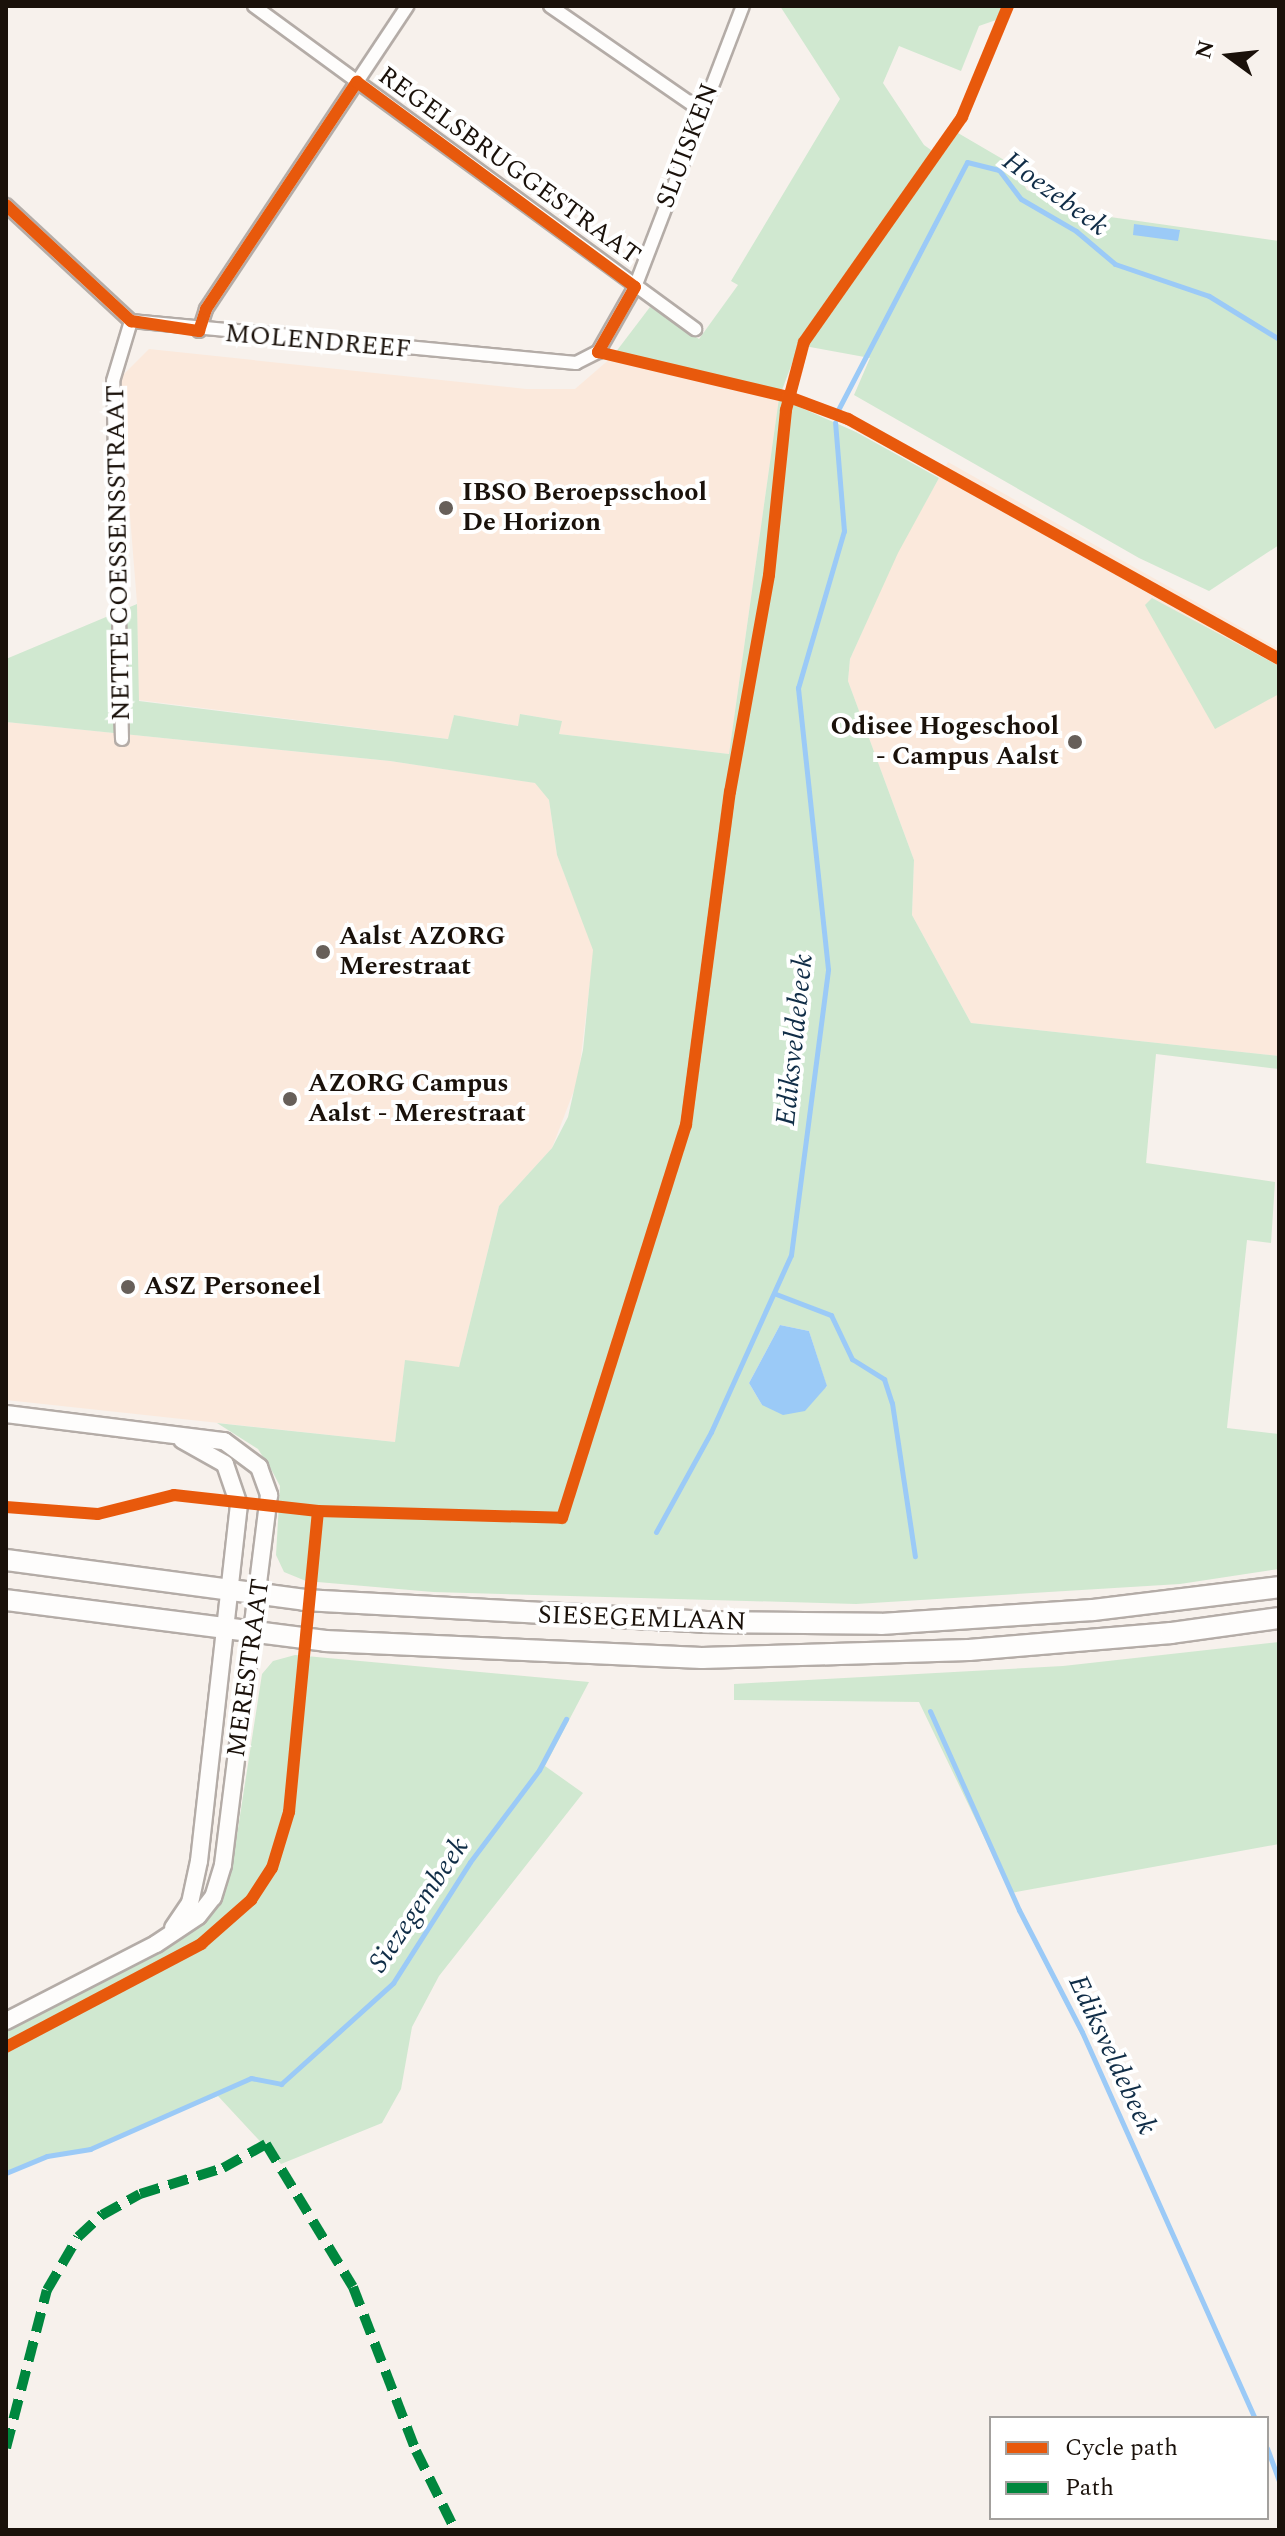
<!DOCTYPE html>
<html>
<head>
<meta charset="utf-8">
<style>
  body { margin:0 }
  #map { position:relative; width:1285px; height:2536px; overflow:hidden; background:#f7f1ec; font-family:Spectral,serif }
  div>[style] { position:absolute }
  .built>* { inset:0; background:#fbe9dc }
  .green>* { inset:0; background:#d0e8d0 }
  .water>* { inset:0; background:#9bcaf7 }
  .stream>* { height:5px; margin:-2.5px; padding:0 2.5px; transform-origin:2.5px; border-radius:2.5px; background:#9bcaf7 }
  .roads { filter:drop-shadow(2px 0 #b4aca7) drop-shadow(-2px 0 #b4aca7) drop-shadow(0 2px #b4aca7) drop-shadow(0 -2px #b4aca7) }
  .minor>* { height:12px; margin:-6px; padding:0 6px; transform-origin:6px; border-radius:6px; background:#fefdfc }
  .tertiary>* { height:16px; margin:-8px; padding:0 8px; transform-origin:8px; border-radius:8px; background:#fefdfc }
  .trunk>* { height:20px; margin:-10px; padding:0 10px; transform-origin:10px; border-radius:10px; background:#fefdfc }
  .quiet>* { height:10px; margin-top:-5px; transform-origin:0; background:repeating-linear-gradient(90deg,#00873e 0 20px,transparent 0 30px) }
  .cycleway>* { height:12px; margin:-6px; padding:0 6px; transform-origin:6px; border-radius:6px; background:#e8590c }
  .dots>* { width:22px; height:22px; translate:-50% -50%; box-sizing:border-box; border:4px solid #fff; border-radius:50% }
  span { translate:-50% -50%; white-space:nowrap; text-align:center; line-height:1.15; -webkit-text-stroke:8px #fff; paint-order:stroke }
  .street-label { font-size:26px; color:#1a110a }
  .poi-label { font-size:26px; color:#1a110a; font-weight:700 }
  .left { translate:0 -50%; text-align:left }
  .right { translate:-100% -50%; text-align:right }
  .water-label { font-size:28px; color:#102d47; font-style:italic }
  .frame { position:absolute; inset:0; border:8px solid #1a110a; pointer-events:none }
  .legend { position:absolute; left:989px; top:2416px; width:280px; height:104px; box-sizing:border-box; background:#fff; border:2px solid #a3a09d; margin:0; padding:10px 14px; list-style:none; font-size:24px; color:#1a110a }
  .legend li { display:flex; align-items:center; gap:16px; height:40px }
  .legend b { width:40px; border:2px solid #a3a09d }
  .north { position:absolute; left:1189px; top:16px; width:80px; height:80px; -webkit-text-stroke:6px #fff; paint-order:stroke; rotate:285deg; font-size:22px; font-weight:700; line-height:32px; text-align:center; color:#1a110a }
  .north::after { content:''; display:block; margin:auto; width:28px; height:36px; background:#1a110a; clip-path:polygon(50% 0,100% 100%,50% 72%,0 100%) }
</style>
</head>
<body>
<div id="map">
  <div class="built">
    <i style="clip-path:polygon(149px 349px,526px 389px,575px 389px,612px 357px,779px 398px,729px 754px,559px 734px,561px 721px,521px 714px,519px 726px,454px 715px,449px 739px,138px 700px,137px 603px,119px 379px)"></i>
    <i style="clip-path:polygon(948px 462px,1279px 649px,1279px 1056px,971px 1023px,912px 915px,914px 860px,848px 681px,850px 659px,897px 553px)"></i>
    <i style="clip-path:polygon(6px 722px,390px 761px,536px 783px,549px 800px,557px 855px,594px 950px,578px 1080px,552px 1148px,499px 1206px,459px 1367px,405px 1361px,395px 1442px,6px 1400px)"></i>
  </div>
  <div class="green">
    <i style="clip-path:polygon(evenodd,780px 6px,1003px 6px,996px 20px,979px 26px,961px 71px,899px 46px,883px 83px,924px 145px,941px 157px,958px 133px,1011px 164px,1027px 190px,1089px 214px,1279px 241px,1279px 545px,1209px 591px,1139px 558px,854px 395px,870px 358px,799px 345px,779px 398px,856px 432px,939px 478px,898px 553px,850px 659px,848px 681px,914px 860px,912px 915px,971px 1023px,1279px 1056px,1279px 1069px,1156px 1054px,1146px 1163px,1275px 1182px,1271px 1243px,1247px 1240px,1227px 1428px,1279px 1434px,1279px 1569px,1180px 1584px,856px 1604px,433px 1592px,306px 1581px,284px 1572px,276px 1555px,280px 1486px,272px 1471px,258px 1449px,217px 1423px,395px 1442px,405px 1360px,459px 1367px,499px 1206px,552px 1148px,568px 1117px,583px 1050px,593px 950px,557px 855px,549px 800px,535px 783px,390px 761px,6px 722px,6px 659px,137px 604px,139px 701px,448px 739px,454px 715px,518px 726px,520px 714px,562px 721px,559px 734px,729px 754px,779px 398px,612px 357px,650px 307px,699px 339px,738px 285px,731px 281px,840px 99px,780px 6px,780px 1325px,809px 1331px,827px 1387px,762px 1405px,749px 1383px,780px 1325px)"></i>
    <i style="clip-path:polygon(1152px 598px,1279px 666px,1279px 694px,1215px 729px,1145px 605px)"></i>
    <i style="clip-path:polygon(1279px 1642px,1279px 1844px,1011px 1893px,919px 1702px,734px 1700px,734px 1684px,1063px 1666px)"></i>
    <i style="clip-path:polygon(295px 1655px,589px 1682px,545px 1766px,583px 1793px,439px 1976px,412px 2027px,401px 2089px,382px 2123px,281px 2164px,218px 2096px,90px 2149px,47px 2156px,6px 2173px,6px 2031px,161px 1952px,204px 1923px,221px 1902px,232px 1867px,262px 1674px,273px 1661px)"></i>
  </div>
  <div class="water">
    <i style="clip-path:polygon(1134px 224px,1180px 230px,1178px 241px,1133px 235px)"></i>
    <i style="clip-path:polygon(780px 1325px,809px 1331px,827px 1386px,805px 1411px,783px 1415px,762px 1405px,749px 1383px)"></i>
  </div>
  <div class="stream">
    <i style="left:839px;top:408px;width:277px;rotate:-62.5deg"></i>
    <i style="left:967px;top:162px;width:33px;rotate:14deg"></i>
    <i style="left:999px;top:170px;width:36px;rotate:53deg"></i>
    <i style="left:1021px;top:199px;width:64px;rotate:30.2deg"></i>
    <i style="left:1076px;top:231px;width:51px;rotate:40.2deg"></i>
    <i style="left:1115px;top:264px;width:99px;rotate:18.8deg"></i>
    <i style="left:1209px;top:296px;width:82px;rotate:31.6deg"></i>
    <i style="left:776px;top:1294px;width:59px;rotate:20.9deg"></i>
    <i style="left:831px;top:1315px;width:49px;rotate:64.5deg"></i>
    <i style="left:852px;top:1359px;width:38px;rotate:32deg"></i>
    <i style="left:884px;top:1379px;width:25px;rotate:72deg"></i>
    <i style="left:892px;top:1403px;width:155px;rotate:81.5deg"></i>
    <i style="left:656px;top:1532px;width:114px;rotate:-61.2deg"></i>
    <i style="left:711px;top:1432px;width:194px;rotate:-65.7deg"></i>
    <i style="left:791px;top:1255px;width:288px;rotate:-82.6deg"></i>
    <i style="left:828px;top:969px;width:283px;rotate:-96.1deg"></i>
    <i style="left:798px;top:688px;width:164px;rotate:-73.7deg"></i>
    <i style="left:844px;top:531px;width:109px;rotate:-94.7deg"></i>
    <i style="left:930px;top:1711px;width:218px;rotate:65.9deg"></i>
    <i style="left:1019px;top:1910px;width:137px;rotate:62.7deg"></i>
    <i style="left:1082px;top:2032px;width:423px;rotate:65.9deg"></i>
    <i style="left:6px;top:2173px;width:44px;rotate:-22.5deg"></i>
    <i style="left:47px;top:2156px;width:44px;rotate:-9.2deg"></i>
    <i style="left:90px;top:2149px;width:176px;rotate:-23.8deg"></i>
    <i style="left:251px;top:2078px;width:31px;rotate:11deg"></i>
    <i style="left:281px;top:2084px;width:151px;rotate:-42deg"></i>
    <i style="left:393px;top:1983px;width:143px;rotate:-57.5deg"></i>
    <i style="left:470px;top:1862px;width:115px;rotate:-53.1deg"></i>
    <i style="left:539px;top:1770px;width:58px;rotate:-62.1deg"></i>
    <i style="left:1267px;top:2448px;width:35px;rotate:70deg"></i>
  </div>
  <div class="roads">
    <div class="minor">
      <i style="left:254px;top:6px;width:547px;rotate:36.22deg"></i>
      <i style="left:550px;top:6px;width:183px;rotate:34.7deg"></i>
      <i style="left:6px;top:205px;width:171px;rotate:42.9deg"></i>
      <i style="left:131px;top:321px;width:447px;rotate:5.4deg"></i>
      <i style="left:576px;top:363px;width:25px;rotate:-27deg"></i>
      <i style="left:598px;top:352px;width:75px;rotate:-60.4deg"></i>
      <i style="left:635px;top:287px;width:301px;rotate:-69deg"></i>
      <i style="left:199px;top:331px;width:23px;rotate:-72deg"></i>
      <i style="left:206px;top:309px;width:364px;rotate:-56.4deg"></i>
      <i style="left:122px;top:739px;width:358px;rotate:-91.4deg"></i>
      <i style="left:113px;top:381px;width:63px;rotate:-73.3deg"></i>
    </div>
    <div class="tertiary">
      <i style="left:6px;top:1414px;width:220px;rotate:7.1deg"></i>
      <i style="left:224px;top:1441px;width:44px;rotate:36.6deg"></i>
      <i style="left:259px;top:1467px;width:30px;rotate:70deg"></i>
      <i style="left:269px;top:1495px;width:373px;rotate:97.1deg"></i>
      <i style="left:223px;top:1865px;width:34px;rotate:107deg"></i>
      <i style="left:213px;top:1897px;width:24px;rotate:128deg"></i>
      <i style="left:198px;top:1916px;width:50px;rotate:146.3deg"></i>
      <i style="left:156px;top:1944px;width:169px;rotate:152.8deg"></i>
      <i style="left:173px;top:1928px;width:30px;rotate:-56deg"></i>
      <i style="left:190px;top:1903px;width:43px;rotate:-77.9deg"></i>
      <i style="left:199px;top:1861px;width:358px;rotate:-83.6deg"></i>
      <i style="left:239px;top:1505px;width:43px;rotate:-108.9deg"></i>
      <i style="left:225px;top:1464px;width:49px;rotate:-150.8deg"></i>
    </div>
    <div class="trunk">
      <i style="left:6px;top:1560px;width:301px;rotate:7.6deg"></i>
      <i style="left:304px;top:1600px;width:401px;rotate:3.1deg"></i>
      <i style="left:704px;top:1622px;width:177px;rotate:0.6deg"></i>
      <i style="left:881px;top:1624px;width:212px;rotate:-3.8deg"></i>
      <i style="left:1093px;top:1610px;width:187px;rotate:-7deg"></i>
      <i style="left:6px;top:1600px;width:322px;rotate:7.3deg"></i>
      <i style="left:325px;top:1641px;width:377px;rotate:2.6deg"></i>
      <i style="left:702px;top:1658px;width:267px;rotate:-1.7deg"></i>
      <i style="left:969px;top:1650px;width:203px;rotate:-4.8deg"></i>
      <i style="left:1171px;top:1633px;width:109px;rotate:-7.9deg"></i>
    </div>
  </div>
  <div class="quiet">
    <i style="left:6px;top:2448px;width:163px;rotate:-75.5deg"></i>
    <i style="left:47px;top:2290px;width:61px;rotate:-59.7deg"></i>
    <i style="left:78px;top:2237px;width:33px;rotate:-43deg"></i>
    <i style="left:102px;top:2215px;width:43px;rotate:-28.9deg"></i>
    <i style="left:140px;top:2194px;width:87px;rotate:-17.4deg"></i>
    <i style="left:223px;top:2168px;width:49px;rotate:-29.2deg"></i>
    <i style="left:266px;top:2144px;width:167px;rotate:58.7deg"></i>
    <i style="left:353px;top:2287px;width:176px;rotate:69deg"></i>
    <i style="left:416px;top:2451px;width:88px;rotate:63.7deg"></i>
  </div>
  <div class="cycleway">
    <i style="left:6px;top:205px;width:171px;rotate:42.9deg"></i>
    <i style="left:131px;top:321px;width:69px;rotate:8.4deg"></i>
    <i style="left:199px;top:331px;width:23px;rotate:-72deg"></i>
    <i style="left:206px;top:309px;width:273px;rotate:-56.4deg"></i>
    <i style="left:357px;top:82px;width:345px;rotate:36.4deg"></i>
    <i style="left:635px;top:287px;width:75px;rotate:119.6deg"></i>
    <i style="left:598px;top:352px;width:196px;rotate:13.3deg"></i>
    <i style="left:789px;top:397px;width:63px;rotate:20.4deg"></i>
    <i style="left:848px;top:419px;width:493px;rotate:29.1deg"></i>
    <i style="left:6px;top:1507px;width:92px;rotate:4.4deg"></i>
    <i style="left:98px;top:1514px;width:78px;rotate:-14deg"></i>
    <i style="left:174px;top:1495px;width:145px;rotate:6.3deg"></i>
    <i style="left:318px;top:1511px;width:244px;rotate:1.6deg"></i>
    <i style="left:562px;top:1518px;width:412px;rotate:-72.5deg"></i>
    <i style="left:686px;top:1125px;width:336px;rotate:-82.5deg"></i>
    <i style="left:730px;top:792px;width:220px;rotate:-79.8deg"></i>
    <i style="left:769px;top:575px;width:166px;rotate:-84.1deg"></i>
    <i style="left:786px;top:410px;width:70px;rotate:-75.2deg"></i>
    <i style="left:804px;top:342px;width:275px;rotate:-54.9deg"></i>
    <i style="left:962px;top:117px;width:120px;rotate:-67.5deg"></i>
    <i style="left:6px;top:2047px;width:221px;rotate:-27.8deg"></i>
    <i style="left:201px;top:1944px;width:67px;rotate:-41.3deg"></i>
    <i style="left:251px;top:1900px;width:38px;rotate:-57deg"></i>
    <i style="left:272px;top:1868px;width:59px;rotate:-73.1deg"></i>
    <i style="left:289px;top:1812px;width:302px;rotate:-84.5deg"></i>
  </div>
  <div class="dots">
    <i style="left:446px;top:508px;background:#675f59"></i>
    <i style="left:1075px;top:742px;background:#675f59"></i>
    <i style="left:323px;top:952px;background:#675f59"></i>
    <i style="left:290px;top:1099px;background:#675f59"></i>
    <i style="left:128px;top:1287px;background:#675f59"></i>
  </div>
  <div class="street-label">
    <span style="left:688px;top:146px;rotate:-69deg">SLUISKEN</span>
    <span style="left:509px;top:166px;rotate:36deg">REGELSBRUGGESTRAAT</span>
    <span style="left:318px;top:342px;rotate:5deg">MOLENDREEF</span>
    <span style="left:119px;top:553px;rotate:-91deg">NETTE COESSENSSTRAAT</span>
    <span style="left:642px;top:1619px;rotate:2deg">SIESEGEMLAAN</span>
    <span style="left:249px;top:1668px;rotate:-82deg">MERESTRAAT</span>
  </div>
  <div class="poi-label">
    <span class="left" style="left:462px;top:508px">IBSO Beroepsschool<br>De Horizon</span>
    <span class="right" style="left:1059px;top:742px">Odisee Hogeschool<br>- Campus Aalst</span>
    <span class="left" style="left:339px;top:952px">Aalst AZORG<br>Merestraat</span>
    <span class="left" style="left:308px;top:1099px">AZORG Campus<br>Aalst - Merestraat</span>
    <span class="left" style="left:144px;top:1287px">ASZ Personeel</span>
  </div>
  <div class="water-label">
    <span style="left:1055px;top:194px;rotate:36deg">Hoezebeek</span>
    <span style="left:795px;top:1040px;rotate:-84deg">Ediksveldebeek</span>
    <span style="left:419px;top:1905px;rotate:-56deg">Siezegembeek</span>
    <span style="left:1112px;top:2055px;rotate:65deg">Ediksveldebeek</span>
  </div>
  <div class="frame"></div>
  <ul class="legend">
  <li><b style="height:10px;background:#e8590c"></b>Cycle path</li>
  <li><b style="height:10px;background:#00873e"></b>Path</li>
  </ul>
  <div class="north">N</div>
</div>
</body>
</html>
